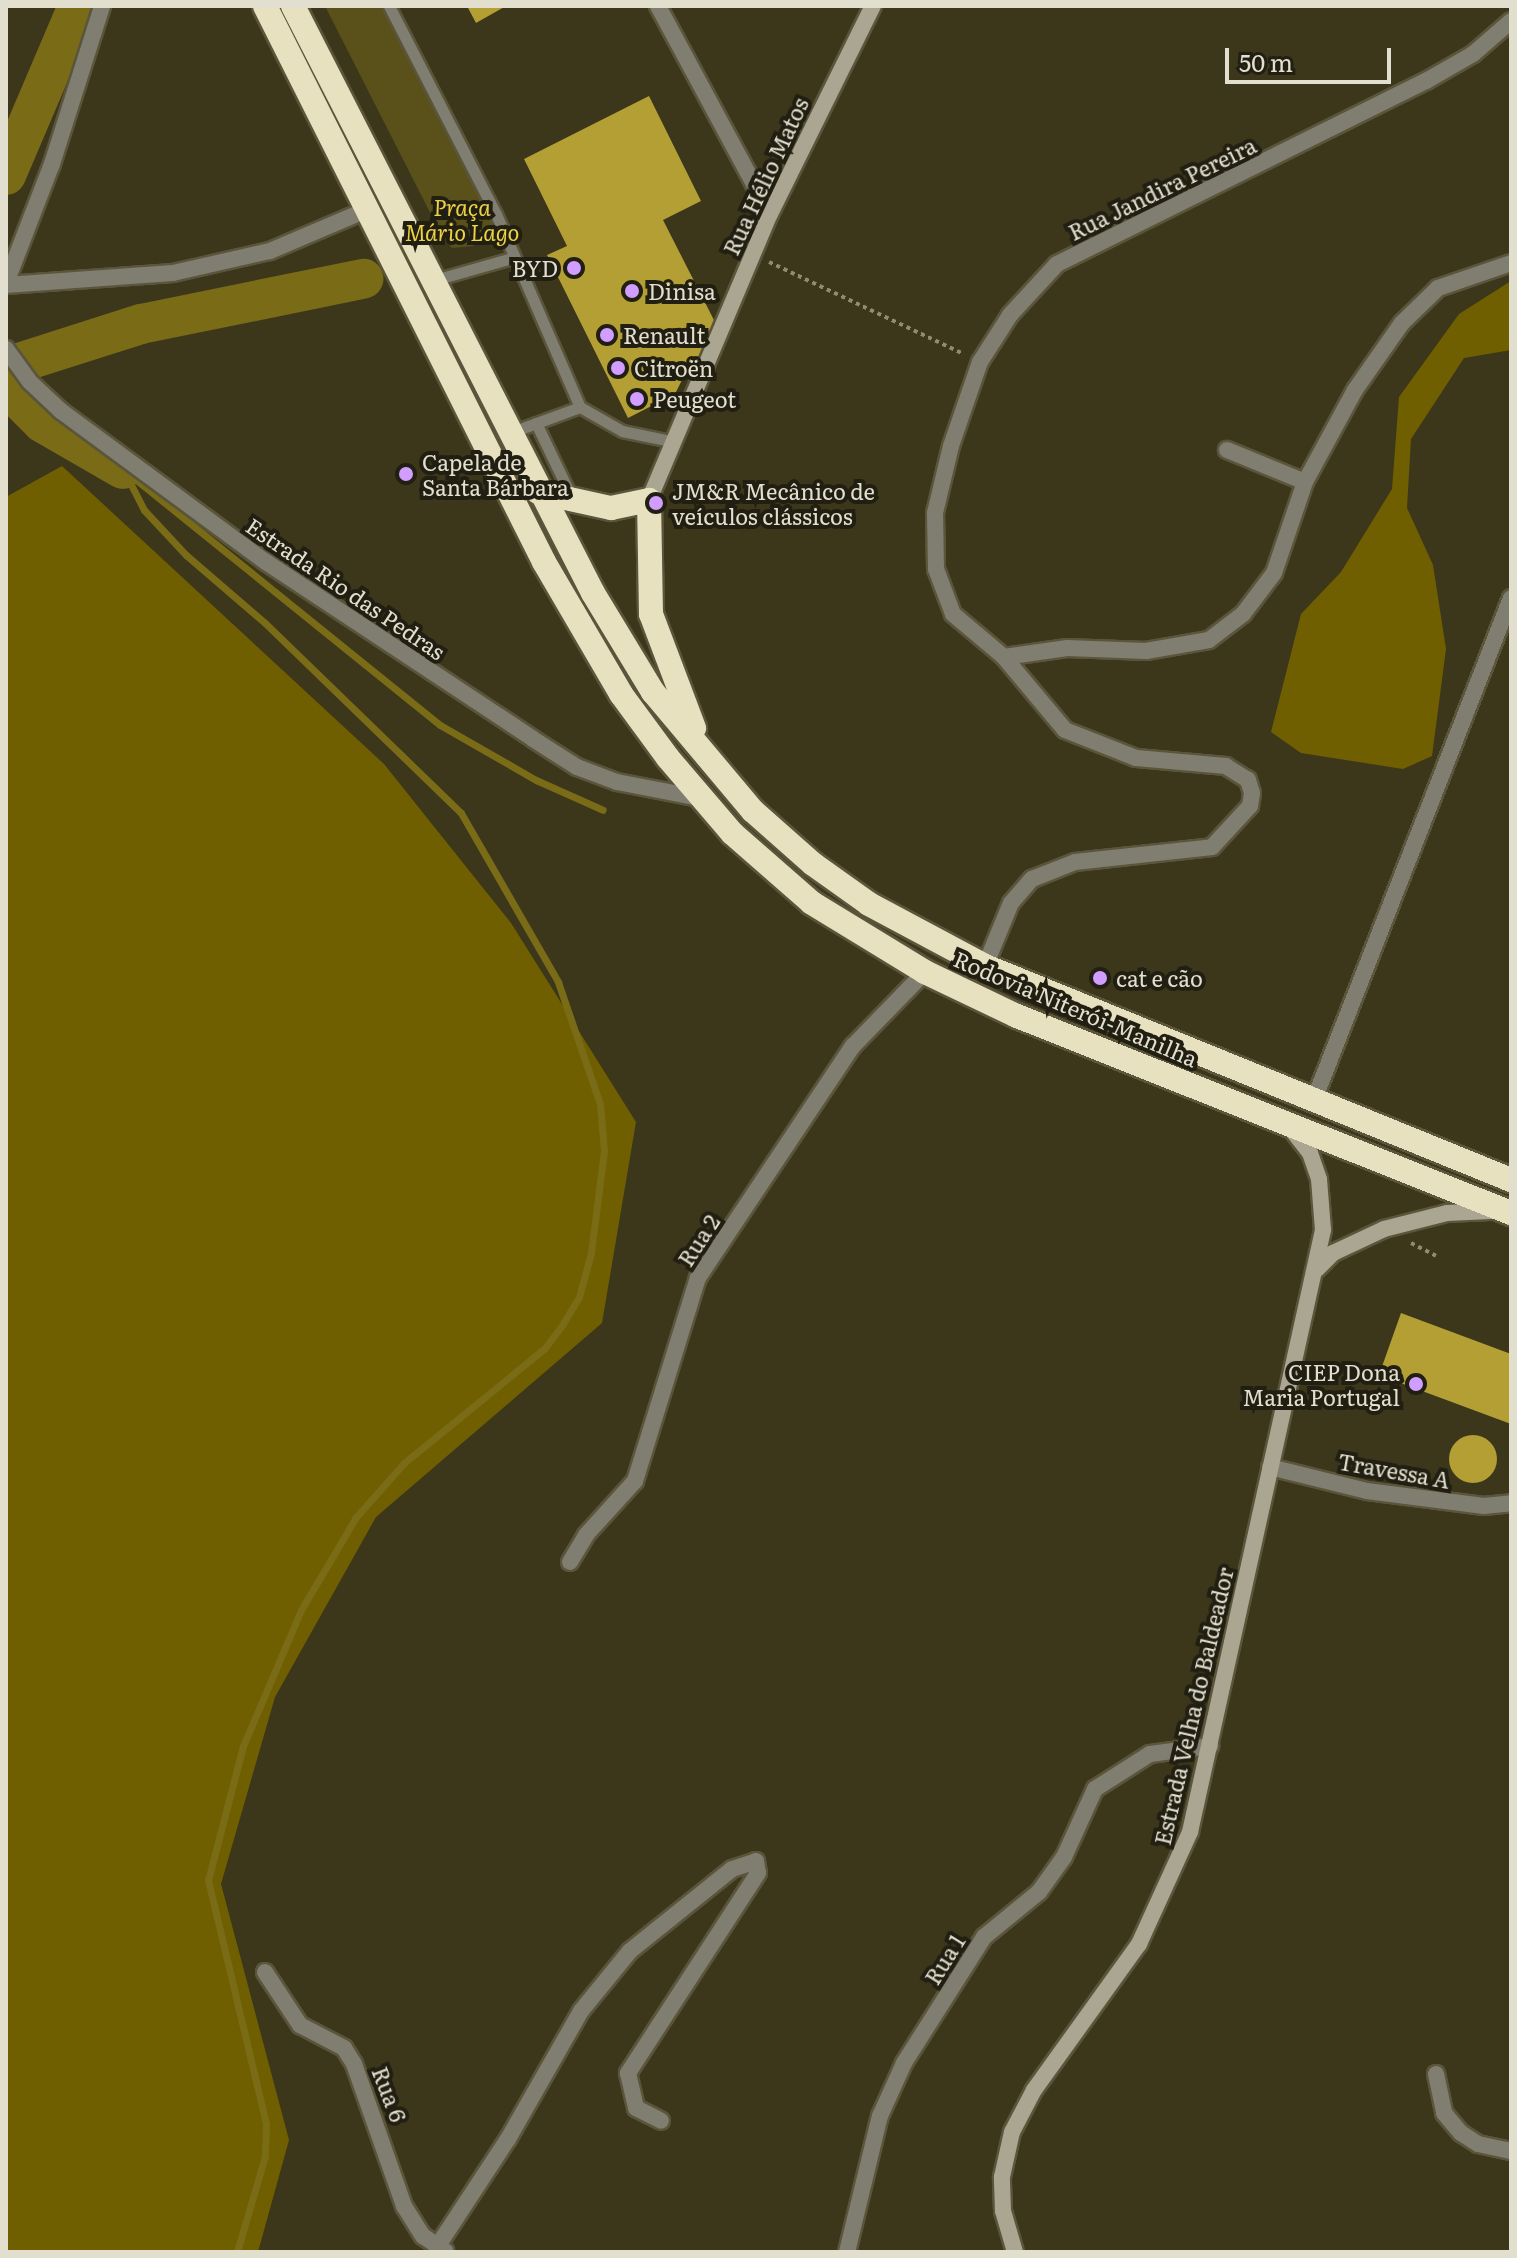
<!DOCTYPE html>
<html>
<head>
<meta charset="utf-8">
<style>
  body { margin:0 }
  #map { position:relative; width:1517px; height:2258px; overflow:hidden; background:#3c371b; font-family:Literata,serif }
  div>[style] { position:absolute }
  .green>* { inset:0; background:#5a501a }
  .forest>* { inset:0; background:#6f5f01 }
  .stream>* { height:7px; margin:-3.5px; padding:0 3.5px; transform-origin:3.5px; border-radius:3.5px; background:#7a6b16 }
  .river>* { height:40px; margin:-20px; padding:0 20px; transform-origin:20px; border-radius:20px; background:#7a6b16 }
  .building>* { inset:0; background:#b39f34 }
  .round { border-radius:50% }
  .path>* { height:4px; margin-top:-2px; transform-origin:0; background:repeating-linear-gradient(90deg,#8f8b75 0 4px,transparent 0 8px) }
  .roads { filter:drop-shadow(2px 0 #5a553b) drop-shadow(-2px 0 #5a553b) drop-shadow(0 2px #5a553b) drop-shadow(0 -2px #5a553b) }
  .lane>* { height:11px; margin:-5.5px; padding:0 5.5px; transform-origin:5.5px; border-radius:5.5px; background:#807e71 }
  .street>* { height:16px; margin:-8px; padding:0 8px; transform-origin:8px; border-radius:8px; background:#807e71 }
  .secondary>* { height:16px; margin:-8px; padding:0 8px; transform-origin:8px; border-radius:8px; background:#aaa691 }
  .highway>* { height:24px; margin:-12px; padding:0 12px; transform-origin:12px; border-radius:12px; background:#e7e1bf }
  .dots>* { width:22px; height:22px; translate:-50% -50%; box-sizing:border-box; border:4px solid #211e12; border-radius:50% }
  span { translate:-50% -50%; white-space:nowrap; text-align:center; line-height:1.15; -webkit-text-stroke:8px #211e12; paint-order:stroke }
  .street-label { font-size:22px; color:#e2dfcf }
  .park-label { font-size:22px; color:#edd246; font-style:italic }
  .poi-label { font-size:22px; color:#e2dfcf }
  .right { translate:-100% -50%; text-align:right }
  .left { translate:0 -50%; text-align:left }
  .frame { position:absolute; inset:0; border:8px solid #e2dfcf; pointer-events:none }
  .scale { position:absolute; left:1225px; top:48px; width:166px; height:36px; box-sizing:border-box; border:4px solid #e2dfcf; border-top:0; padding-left:10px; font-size:24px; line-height:28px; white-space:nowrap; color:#e2dfcf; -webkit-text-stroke:6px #211e12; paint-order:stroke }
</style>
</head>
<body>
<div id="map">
  <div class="green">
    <i style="clip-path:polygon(325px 6px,384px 6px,495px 223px,473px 246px,452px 248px,443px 238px)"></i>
  </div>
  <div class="forest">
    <i style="clip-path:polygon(1511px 281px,1511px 350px,1464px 358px,1411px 439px,1407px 508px,1433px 565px,1446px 649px,1432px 756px,1403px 769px,1301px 753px,1271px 732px,1301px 614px,1341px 572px,1392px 489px,1399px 397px,1459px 314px)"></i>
    <i style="clip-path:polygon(62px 466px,384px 764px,511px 923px,636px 1122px,602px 1323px,376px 1517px,275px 1697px,221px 1884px,289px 2140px,258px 2252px,6px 2252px,6px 497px)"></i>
  </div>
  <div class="stream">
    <i style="left:123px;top:469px;width:46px;rotate:62.9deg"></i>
    <i style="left:144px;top:510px;width:62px;rotate:47deg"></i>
    <i style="left:186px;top:555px;width:104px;rotate:40.7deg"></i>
    <i style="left:265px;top:623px;width:273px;rotate:44.1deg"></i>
    <i style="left:461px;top:813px;width:195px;rotate:60.1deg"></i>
    <i style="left:558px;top:982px;width:129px;rotate:71deg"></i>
    <i style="left:600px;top:1104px;width:47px;rotate:85.1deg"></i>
    <i style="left:604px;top:1151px;width:103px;rotate:97.3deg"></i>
    <i style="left:591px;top:1253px;width:46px;rotate:105.3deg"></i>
    <i style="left:579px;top:1297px;width:31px;rotate:121deg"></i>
    <i style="left:563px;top:1324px;width:30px;rotate:127deg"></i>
    <i style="left:545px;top:1348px;width:182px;rotate:140.8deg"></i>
    <i style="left:404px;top:1463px;width:72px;rotate:131.6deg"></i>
    <i style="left:356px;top:1517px;width:108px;rotate:120.6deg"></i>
    <i style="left:301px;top:1610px;width:148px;rotate:113.1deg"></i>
    <i style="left:243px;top:1746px;width:138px;rotate:104.6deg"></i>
    <i style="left:208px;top:1880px;width:250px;rotate:76.6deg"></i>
    <i style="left:266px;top:2123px;width:33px;rotate:92deg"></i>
    <i style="left:265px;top:2156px;width:100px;rotate:106.3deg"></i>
    <i style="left:124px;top:470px;width:406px;rotate:38.9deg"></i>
    <i style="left:440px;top:725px;width:111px;rotate:29.8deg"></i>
    <i style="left:536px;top:780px;width:73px;rotate:24.1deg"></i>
  </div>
  <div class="river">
    <i style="left:6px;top:175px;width:184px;rotate:-66.9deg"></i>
    <i style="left:6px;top:367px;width:142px;rotate:-17.7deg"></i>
    <i style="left:141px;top:324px;width:227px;rotate:-11.5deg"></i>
    <i style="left:6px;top:386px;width:52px;rotate:45deg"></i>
    <i style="left:43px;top:423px;width:92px;rotate:29.9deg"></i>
  </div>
  <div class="building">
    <i style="clip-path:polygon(467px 6px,506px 6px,476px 23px)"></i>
    <i style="clip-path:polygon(649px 96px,701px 201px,663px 220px,717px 326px,695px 380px,689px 366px,675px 394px,628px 418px,547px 255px,567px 246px,524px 159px)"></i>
    <i style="clip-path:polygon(1401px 1313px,1511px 1354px,1511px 1424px,1379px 1375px)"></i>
    <i class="round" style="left:1449px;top:1435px;width:48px;height:48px"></i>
  </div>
  <div class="path">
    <i style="left:769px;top:262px;width:216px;rotate:25.3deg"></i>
    <i style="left:1411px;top:1243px;width:28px;rotate:27deg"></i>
  </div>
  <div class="roads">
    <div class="lane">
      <i style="left:389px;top:6px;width:234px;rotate:62.8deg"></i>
      <i style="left:496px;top:214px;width:210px;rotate:66.5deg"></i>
      <i style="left:580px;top:407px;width:48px;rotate:29.7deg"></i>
      <i style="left:622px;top:431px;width:54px;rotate:11.7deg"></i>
      <i style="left:431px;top:281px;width:84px;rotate:-15.9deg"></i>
      <i style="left:536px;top:423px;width:83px;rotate:64.4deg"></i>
      <i style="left:512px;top:432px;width:72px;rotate:-20.2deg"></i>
    </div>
    <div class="street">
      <i style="left:658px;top:6px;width:236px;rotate:61.7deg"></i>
      <i style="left:6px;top:283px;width:128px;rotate:-68.9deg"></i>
      <i style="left:52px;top:164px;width:166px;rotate:-72.4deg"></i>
      <i style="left:6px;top:285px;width:167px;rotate:-4.1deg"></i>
      <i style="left:173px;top:273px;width:99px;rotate:-12.8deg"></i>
      <i style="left:270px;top:251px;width:102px;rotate:-23.1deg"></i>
      <i style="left:6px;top:349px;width:39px;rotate:54deg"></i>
      <i style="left:29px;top:381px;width:44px;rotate:43.2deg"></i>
      <i style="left:61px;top:411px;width:255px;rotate:36.4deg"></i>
      <i style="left:266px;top:562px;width:320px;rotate:33.5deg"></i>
      <i style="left:533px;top:739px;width:52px;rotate:32.5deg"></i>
      <i style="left:577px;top:767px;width:43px;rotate:20.6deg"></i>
      <i style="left:617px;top:782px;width:85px;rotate:10.9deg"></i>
      <i style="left:1227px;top:450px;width:84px;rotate:22.3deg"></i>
      <i style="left:1004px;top:657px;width:64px;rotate:-8.1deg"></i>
      <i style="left:1067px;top:648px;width:79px;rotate:2.2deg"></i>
      <i style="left:1146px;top:651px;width:64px;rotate:-9.9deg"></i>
      <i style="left:1209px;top:640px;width:43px;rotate:-37.4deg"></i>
      <i style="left:1243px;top:614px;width:51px;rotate:-52.9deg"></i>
      <i style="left:1274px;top:573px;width:96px;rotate:-71.2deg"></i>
      <i style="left:1305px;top:482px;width:105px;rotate:-61.5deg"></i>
      <i style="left:1355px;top:390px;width:82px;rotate:-55deg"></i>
      <i style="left:1402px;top:323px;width:50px;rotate:-44.2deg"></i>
      <i style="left:1438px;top:288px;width:77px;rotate:-18.9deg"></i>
      <i style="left:985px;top:966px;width:68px;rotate:-67.6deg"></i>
      <i style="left:1011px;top:903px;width:32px;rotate:-49deg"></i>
      <i style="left:1032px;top:879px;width:46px;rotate:-21.6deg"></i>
      <i style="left:1075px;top:862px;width:138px;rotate:-6.2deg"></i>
      <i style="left:1212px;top:847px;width:56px;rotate:-47.2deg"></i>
      <i style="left:1250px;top:806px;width:13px;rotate:-81deg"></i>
      <i style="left:1252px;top:793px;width:14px;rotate:-107deg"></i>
      <i style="left:1248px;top:780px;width:26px;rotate:-148deg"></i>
      <i style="left:1226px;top:766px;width:90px;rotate:-174.9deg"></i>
      <i style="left:1136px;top:758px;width:76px;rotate:-158.5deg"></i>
      <i style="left:1065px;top:730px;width:95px;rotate:-129.9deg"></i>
      <i style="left:1004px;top:657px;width:67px;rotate:-139.9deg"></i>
      <i style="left:953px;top:614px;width:48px;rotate:-110.7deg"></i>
      <i style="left:936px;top:569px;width:56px;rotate:-91deg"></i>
      <i style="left:935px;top:513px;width:69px;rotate:-76.6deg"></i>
      <i style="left:951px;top:446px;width:89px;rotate:-71deg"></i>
      <i style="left:980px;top:362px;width:56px;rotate:-57.4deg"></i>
      <i style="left:1010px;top:315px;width:69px;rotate:-47.3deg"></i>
      <i style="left:1057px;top:264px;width:412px;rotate:-26.4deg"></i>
      <i style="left:1426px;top:81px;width:54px;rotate:-29.9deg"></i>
      <i style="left:1473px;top:54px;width:50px;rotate:-41deg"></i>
      <i style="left:1314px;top:1100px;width:539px;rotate:-68.57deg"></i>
      <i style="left:1270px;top:1467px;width:100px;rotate:13.9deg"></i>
      <i style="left:1367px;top:1491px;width:118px;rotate:7.3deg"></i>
      <i style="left:1484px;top:1506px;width:27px;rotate:-6deg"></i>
      <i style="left:570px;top:1562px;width:31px;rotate:-59deg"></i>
      <i style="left:586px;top:1535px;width:73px;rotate:-47.8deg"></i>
      <i style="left:635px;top:1481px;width:213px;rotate:-72.8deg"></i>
      <i style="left:698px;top:1278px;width:279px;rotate:-56.3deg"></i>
      <i style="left:853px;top:1046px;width:103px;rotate:-45.8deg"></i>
      <i style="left:265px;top:1972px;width:64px;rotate:56.6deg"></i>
      <i style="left:300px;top:2025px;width:50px;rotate:27.6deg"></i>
      <i style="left:344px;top:2048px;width:19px;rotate:58deg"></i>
      <i style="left:354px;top:2064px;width:151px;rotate:70.6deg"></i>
      <i style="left:404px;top:2206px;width:36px;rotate:58deg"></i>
      <i style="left:423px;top:2236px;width:27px;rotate:34deg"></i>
      <i style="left:1436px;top:2074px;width:40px;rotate:78deg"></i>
      <i style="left:1444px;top:2113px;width:26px;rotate:50deg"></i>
      <i style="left:1461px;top:2133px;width:20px;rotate:33deg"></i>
      <i style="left:1478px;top:2144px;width:34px;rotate:12deg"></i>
      <i style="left:437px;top:2247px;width:129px;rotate:-56.7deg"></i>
      <i style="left:508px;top:2139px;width:147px;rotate:-60.3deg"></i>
      <i style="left:581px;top:2011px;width:77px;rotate:-50.8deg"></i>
      <i style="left:630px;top:1951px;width:131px;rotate:-38.8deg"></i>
      <i style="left:732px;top:1869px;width:25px;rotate:-18deg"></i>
      <i style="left:756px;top:1861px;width:12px;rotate:81deg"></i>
      <i style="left:758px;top:1873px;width:239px;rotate:123deg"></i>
      <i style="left:628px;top:2073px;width:36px;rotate:77deg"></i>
      <i style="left:636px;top:2108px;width:28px;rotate:27deg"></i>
      <i style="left:847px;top:2252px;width:140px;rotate:-76.4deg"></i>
      <i style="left:880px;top:2116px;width:58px;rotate:-65.6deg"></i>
      <i style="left:904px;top:2063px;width:149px;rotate:-57.6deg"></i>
      <i style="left:984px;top:1937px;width:71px;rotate:-39.3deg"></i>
      <i style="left:1039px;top:1892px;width:43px;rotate:-54.5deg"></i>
      <i style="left:1064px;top:1857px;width:75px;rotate:-65.5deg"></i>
      <i style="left:1095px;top:1789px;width:65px;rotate:-32.5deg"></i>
      <i style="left:1150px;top:1754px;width:61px;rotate:-7.6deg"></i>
    </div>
    <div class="secondary">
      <i style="left:649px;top:500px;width:311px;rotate:-67.1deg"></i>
      <i style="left:770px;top:214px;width:232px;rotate:-63.7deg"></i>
      <i style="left:1317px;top:1269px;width:23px;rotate:-45deg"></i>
      <i style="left:1333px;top:1253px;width:56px;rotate:-25.2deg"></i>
      <i style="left:1384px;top:1229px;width:65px;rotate:-14.3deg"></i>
      <i style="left:1447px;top:1213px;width:44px;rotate:-2.6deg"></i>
      <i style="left:1015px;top:2252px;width:43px;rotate:-106.3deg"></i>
      <i style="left:1003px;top:2211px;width:34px;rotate:-92deg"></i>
      <i style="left:1002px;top:2177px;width:46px;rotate:-77.5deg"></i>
      <i style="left:1012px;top:2132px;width:47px;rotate:-62.4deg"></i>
      <i style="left:1034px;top:2090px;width:180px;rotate:-54.3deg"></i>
      <i style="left:1139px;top:1944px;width:123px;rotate:-65.5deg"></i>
      <i style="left:1190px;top:1832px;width:617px;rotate:-77.54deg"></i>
      <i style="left:1323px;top:1230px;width:51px;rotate:-94.5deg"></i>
      <i style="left:1319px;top:1179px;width:28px;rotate:-109deg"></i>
      <i style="left:1310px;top:1153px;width:33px;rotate:-128deg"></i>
    </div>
    <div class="highway">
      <i style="left:265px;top:6px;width:622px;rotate:63.35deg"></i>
      <i style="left:544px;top:562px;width:153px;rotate:59.7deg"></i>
      <i style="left:621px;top:694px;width:79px;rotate:53.7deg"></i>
      <i style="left:668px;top:758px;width:99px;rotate:49.5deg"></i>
      <i style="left:732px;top:833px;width:106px;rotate:41.2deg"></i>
      <i style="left:812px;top:903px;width:132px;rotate:31.4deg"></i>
      <i style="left:925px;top:972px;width:102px;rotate:25.6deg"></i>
      <i style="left:1017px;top:1016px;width:532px;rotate:21.74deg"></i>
      <i style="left:293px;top:6px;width:659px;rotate:62.93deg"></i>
      <i style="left:593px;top:593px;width:116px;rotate:58.8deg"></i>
      <i style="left:653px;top:692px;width:155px;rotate:50deg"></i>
      <i style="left:753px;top:811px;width:80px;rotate:41.5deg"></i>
      <i style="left:813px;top:864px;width:69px;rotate:35.5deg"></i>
      <i style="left:869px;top:904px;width:132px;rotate:28.1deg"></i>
      <i style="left:985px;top:966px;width:568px;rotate:22.14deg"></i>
      <i style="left:538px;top:492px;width:75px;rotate:12.4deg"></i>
      <i style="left:611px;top:508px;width:39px;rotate:-12deg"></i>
      <i style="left:649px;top:500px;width:114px;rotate:89deg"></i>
      <i style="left:651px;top:614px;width:122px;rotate:69.3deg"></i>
    </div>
  </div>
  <div class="dots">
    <i style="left:574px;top:268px;background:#d19dfe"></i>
    <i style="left:632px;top:291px;background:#d19dfe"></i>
    <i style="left:607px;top:335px;background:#d19dfe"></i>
    <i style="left:618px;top:368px;background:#d19dfe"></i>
    <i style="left:637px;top:399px;background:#d19dfe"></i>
    <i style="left:406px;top:474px;background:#d19dfe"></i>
    <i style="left:656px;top:503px;background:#d19dfe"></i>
    <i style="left:1100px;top:978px;background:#d19dfe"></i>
    <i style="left:1416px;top:1384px;background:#d19dfe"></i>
  </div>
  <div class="street-label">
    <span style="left:765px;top:176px;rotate:-65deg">Rua Hélio Matos</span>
    <span style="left:1162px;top:188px;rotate:-26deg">Rua Jandira Pereira</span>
    <span style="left:346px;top:588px;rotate:34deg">Estrada Rio das Pedras</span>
    <span style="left:1076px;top:1008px;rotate:23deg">Rodovia Niterói-Manilha</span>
    <span style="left:698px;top:1240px;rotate:-57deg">Rua 2</span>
    <span style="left:1394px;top:1470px;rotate:10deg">Travessa A</span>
    <span style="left:1193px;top:1706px;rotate:-77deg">Estrada Velha do Baldeador</span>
    <span style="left:944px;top:1959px;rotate:-58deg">Rua 1</span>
    <span style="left:390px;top:2094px;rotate:69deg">Rua 6</span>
  </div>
  <div class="park-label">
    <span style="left:462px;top:219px">Praça<br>Mário Lago</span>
  </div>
  <div class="poi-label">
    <span class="right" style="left:558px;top:268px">BYD</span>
    <span class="left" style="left:648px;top:291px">Dinisa</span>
    <span class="left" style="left:623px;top:335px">Renault</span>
    <span class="left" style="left:634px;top:368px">Citroën</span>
    <span class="left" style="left:653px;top:399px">Peugeot</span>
    <span class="left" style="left:422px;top:474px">Capela de<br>Santa Bárbara</span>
    <span class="left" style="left:672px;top:503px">JM&amp;R Mecânico de<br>veículos clássicos</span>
    <span class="left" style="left:1116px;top:978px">cat e cão</span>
    <span class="right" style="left:1400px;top:1384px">CIEP Dona<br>Maria Portugal</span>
  </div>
  <div class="frame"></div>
  <div class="scale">50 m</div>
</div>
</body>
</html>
